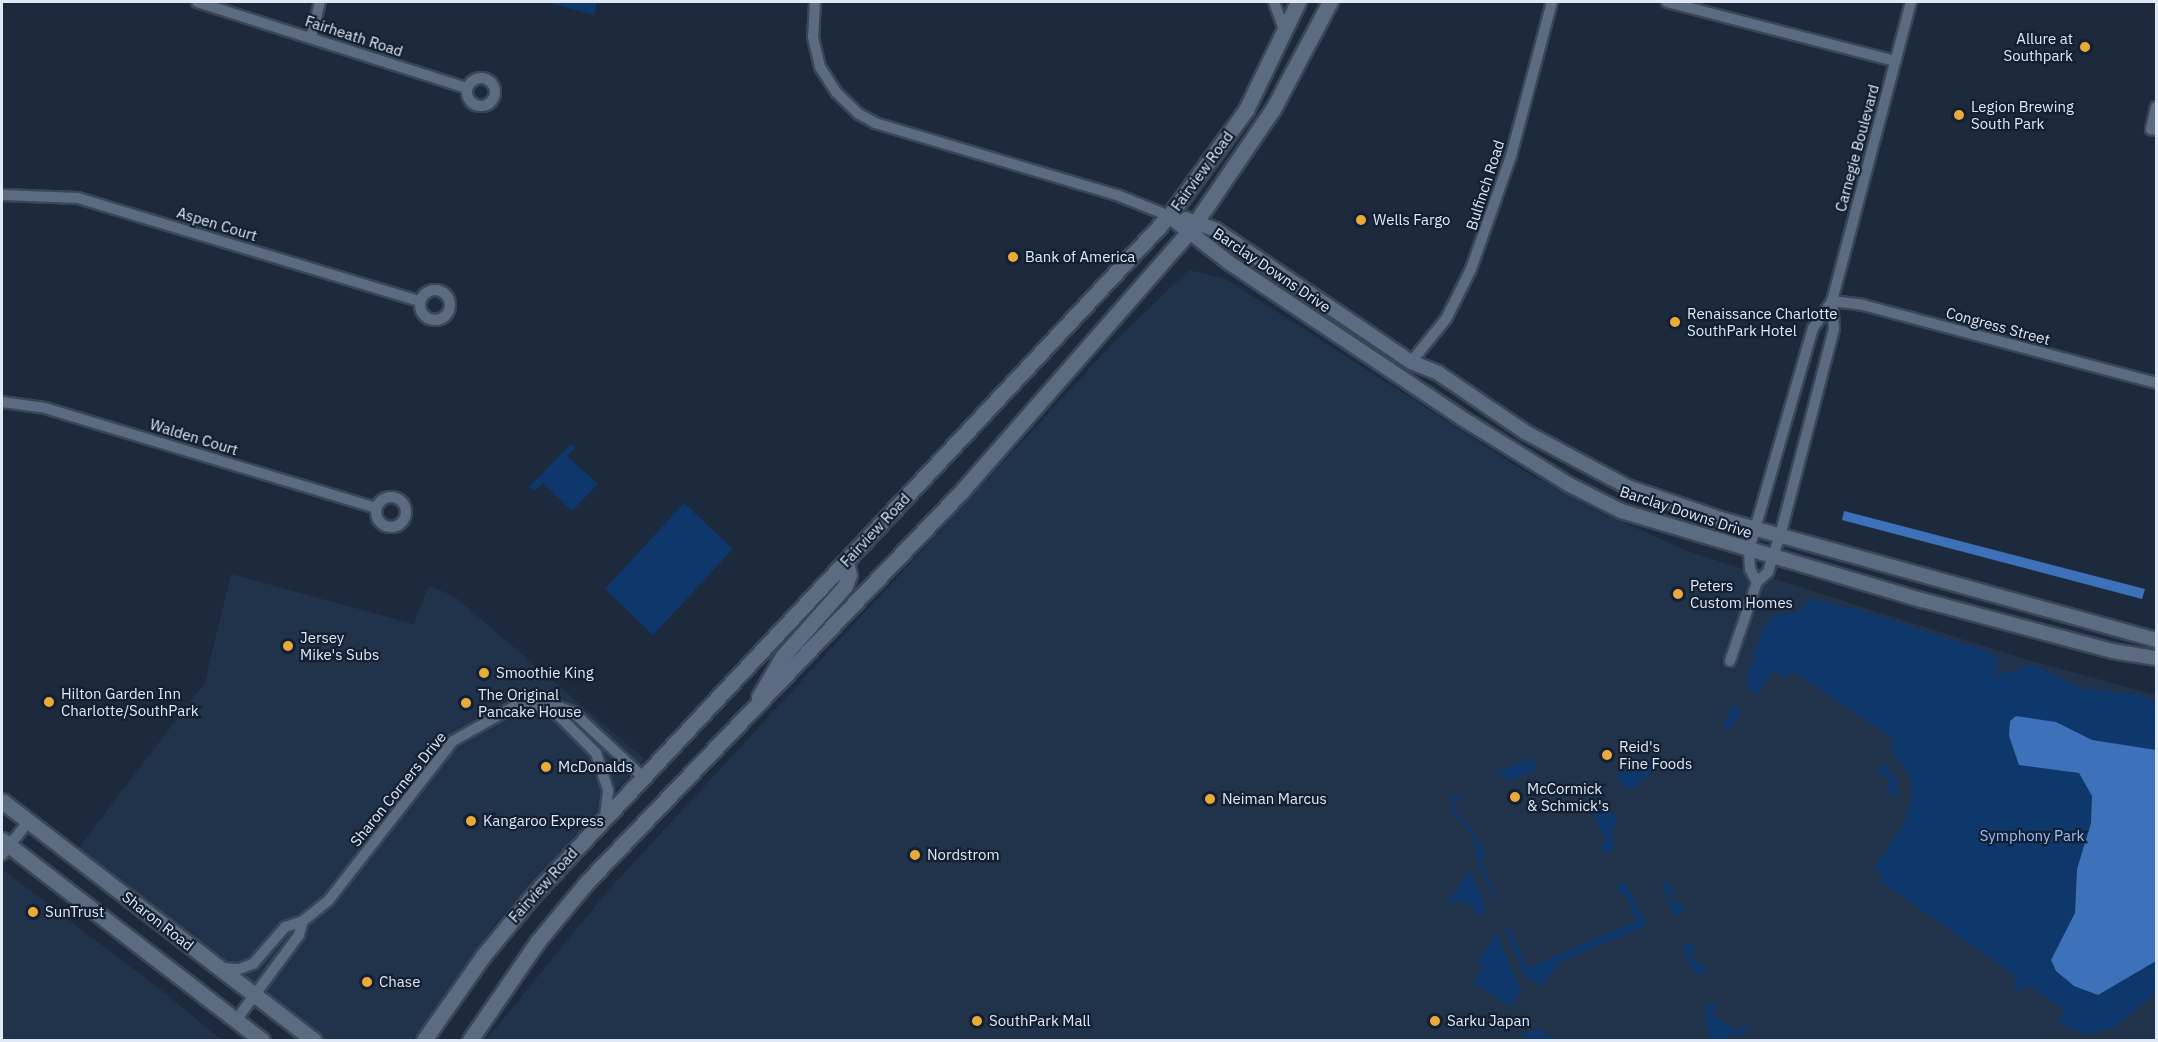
<!DOCTYPE html>
<html>
<head>
<meta charset="utf-8">
<style>
  body { margin:0 }
  #map { position:relative; width:2158px; height:1042px; overflow:hidden; background:#1d2a3d; font-family:"IBM Plex Sans",sans-serif }
  div>[style] { position:absolute }
  .built>* { inset:0; background:#21324b }
  .green>* { inset:0; background:#0e376c }
  .water>* { inset:0; background:#3d71b9 }
  .roads { filter:drop-shadow(2px 0 #3a4656) drop-shadow(-2px 0 #3a4656) drop-shadow(0 2px #3a4656) drop-shadow(0 -2px #3a4656) }
  .minor>* { height:10px; margin:-5px; padding:0 5px; transform-origin:5px; border-radius:5px; background:#5b6b81 }
  .minor>.ring { margin:-5px; padding:0; box-sizing:content-box; background:none; border:10px solid #5b6b81; border-radius:50% }
  .tertiary>* { height:14px; margin:-7px; padding:0 7px; transform-origin:7px; border-radius:7px; background:#5b6b81 }
  .secondary>* { height:15px; margin:-7.5px; padding:0 7.5px; transform-origin:7.5px; border-radius:7.5px; background:#5b6b81 }
  .dots>* { width:16px; height:16px; translate:-50% -50%; box-sizing:border-box; border:3px solid #132033; border-radius:50% }
  span { translate:-50% -50%; white-space:nowrap; text-align:center; line-height:1.15; -webkit-text-stroke:4.5px #132033; paint-order:stroke }
  .street-label { font-size:15px; color:#e0e9f6 }
  .poi-label { font-size:15px; color:#e0e9f6 }
  .right { translate:-100% -50%; text-align:right }
  .left { translate:0 -50%; text-align:left }
  .park-label { font-size:15px; color:#98c1fb }
  .frame { position:absolute; inset:0; border:3px solid #e0e9f6; pointer-events:none }
</style>
</head>
<body>
<div id="map">
  <div class="built">
    <i style="clip-path:polygon(1189px 270px,1226px 279px,1521px 469px,1598px 511px,1690px 552px,2028px 660px,2156px 695px,2156px 1040px,486px 1040px,606px 893px,1114px 342px)"></i>
    <i style="clip-path:polygon(231px 574px,413px 624px,429px 586px,454px 596px,644px 759px,496px 923px,412px 1040px,326px 1040px,77px 850px,205px 682px)"></i>
    <i style="clip-path:polygon(2px 869px,161px 990px,222px 1040px,2px 1040px)"></i>
  </div>
  <div class="green">
    <i style="clip-path:polygon(545px 2px,597px 2px,594px 15px)"></i>
    <i style="clip-path:polygon(571px 444px,575px 448px,567px 456px,598px 484px,572px 511px,543px 483px,534px 491px,529px 487px)"></i>
    <i style="clip-path:polygon(684px 503px,733px 549px,653px 635px,605px 589px)"></i>
    <i style="clip-path:polygon(1809px 599px,1862px 611px,1987px 651px,1999px 660px,1995px 676px,2033px 665px,2084px 689px,2135px 694px,2156px 701px,2156px 993px,2113px 1028px,2087px 1035px,2058px 1023px,2064px 1010px,2027px 984px,2021px 992px,2013px 988px,2017px 977px,1880px 881px,1883px 876px,1874px 868px,1905px 822px,1912px 798px,1909px 773px,1890px 749px,1895px 740px,1793px 671px,1785px 678px,1773px 671px,1756px 696px,1746px 684px,1762px 630px,1775px 616px,1799px 611px)"></i>
    <i style="clip-path:polygon(1733px 705px,1742px 712px,1728px 730px,1722px 727px)"></i>
    <i style="clip-path:polygon(1533px 758px,1538px 769px,1507px 782px,1504px 774px,1497px 776px,1496px 772px)"></i>
    <i style="clip-path:polygon(1655px 760px,1659px 765px,1631px 791px,1615px 776px)"></i>
    <i style="clip-path:polygon(1883px 763px,1896px 778px,1897px 798px,1885px 790px,1890px 780px,1876px 770px)"></i>
    <i style="clip-path:polygon(1457px 796px,1461px 799px,1454px 801px,1457px 813px,1472px 829px,1485px 857px,1480px 860px,1497px 899px,1494px 900px,1478px 863px,1473px 837px,1452px 811px,1451px 798px)"></i>
    <i style="clip-path:polygon(1607px 811px,1617px 816px,1616px 828px,1610px 830px,1615px 849px,1603px 854px,1600px 845px,1606px 842px,1593px 813px)"></i>
    <i style="clip-path:polygon(1470px 870px,1482px 898px,1485px 912px,1481px 916px,1469px 904px,1458px 901px,1445px 906px)"></i>
    <i style="clip-path:polygon(1625px 882px,1647px 925px,1561px 962px,1541px 986px,1524px 975px,1505px 929px,1509px 927px,1527px 968px,1637px 921px,1625px 893px,1620px 894px,1617px 886px)"></i>
    <i style="clip-path:polygon(1666px 882px,1674px 889px,1669px 897px,1685px 908px,1680px 916px,1673px 914px,1662px 883px)"></i>
    <i style="clip-path:polygon(1496px 933px,1521px 991px,1510px 1007px,1473px 982px,1484px 966px,1478px 963px)"></i>
    <i style="clip-path:polygon(1687px 942px,1696px 947px,1690px 957px,1707px 968px,1701px 976px,1692px 969px,1683px 948px)"></i>
    <i style="clip-path:polygon(1710px 1002px,1717px 1006px,1712px 1015px,1738px 1032px,1744px 1024px,1747px 1026px,1742px 1037px,1731px 1033px,1725px 1040px,1709px 1040px,1705px 1007px)"></i>
    <i style="clip-path:polygon(1538px 1029px,1555px 1040px,1529px 1040px,1520px 1035px)"></i>
  </div>
  <div class="water">
    <i style="clip-path:polygon(1844px 511px,2145px 589px,2142px 599px,1842px 520px)"></i>
    <i style="clip-path:polygon(2016px 716px,2056px 722px,2092px 740px,2156px 750px,2156px 961px,2098px 995px,2074px 986px,2056px 971px,2051px 960px,2075px 913px,2077px 869px,2091px 823px,2092px 796px,2079px 773px,2019px 765px,2009px 736px,2010px 721px)"></i>
  </div>
  <div class="roads">
    <div class="minor">
      <i style="left:197px;top:2px;width:283px;rotate:17.7deg"></i>
      <i style="left:815px;top:2px;width:35px;rotate:93deg"></i>
      <i style="left:813px;top:37px;width:31px;rotate:77deg"></i>
      <i style="left:820px;top:67px;width:30px;rotate:57deg"></i>
      <i style="left:836px;top:92px;width:32px;rotate:44deg"></i>
      <i style="left:859px;top:114px;width:18px;rotate:29deg"></i>
      <i style="left:875px;top:123px;width:252px;rotate:16.6deg"></i>
      <i style="left:1117px;top:195px;width:56px;rotate:22deg"></i>
      <i style="left:1274px;top:2px;width:29px;rotate:70deg"></i>
      <i style="left:1667px;top:2px;width:236px;rotate:14.5deg"></i>
      <i style="left:1911px;top:2px;width:309px;rotate:104.8deg"></i>
      <i style="left:1832px;top:301px;width:31px;rotate:7deg"></i>
      <i style="left:1863px;top:305px;width:303px;rotate:14.9deg"></i>
      <i style="left:311px;top:38px;width:37px;rotate:-76deg"></i>
      <i class="ring" style="left:467px;top:78px;width:18px;height:18px"></i>
      <i style="left:2156px;top:107px;width:23px;rotate:103deg"></i>
      <i style="left:2151px;top:129px;width:5px;rotate:11deg"></i>
      <i style="left:2px;top:195px;width:76px;rotate:2.3deg"></i>
      <i style="left:78px;top:198px;width:357px;rotate:16.8deg"></i>
      <i class="ring" style="left:420px;top:290px;width:20px;height:20px"></i>
      <i style="left:1411px;top:362px;width:55px;rotate:-50.9deg"></i>
      <i style="left:1446px;top:319px;width:56px;rotate:-63.4deg"></i>
      <i style="left:1471px;top:269px;width:120px;rotate:-70.5deg"></i>
      <i style="left:1511px;top:156px;width:159px;rotate:-75.1deg"></i>
      <i style="left:2px;top:402px;width:43px;rotate:7.9deg"></i>
      <i style="left:45px;top:408px;width:346px;rotate:16.8deg"></i>
      <i class="ring" style="left:376px;top:497px;width:20px;height:20px"></i>
      <i style="left:1730px;top:661px;width:83px;rotate:-71.1deg"></i>
      <i style="left:1757px;top:582px;width:15px;rotate:-42deg"></i>
      <i style="left:1768px;top:572px;width:38px;rotate:-72deg"></i>
      <i style="left:1780px;top:536px;width:215px;rotate:-75.4deg"></i>
      <i style="left:1834px;top:328px;width:27px;rotate:-94deg"></i>
      <i style="left:1832px;top:301px;width:33px;rotate:125deg"></i>
      <i style="left:1813px;top:328px;width:231px;rotate:106.1deg"></i>
      <i style="left:1749px;top:550px;width:19px;rotate:87deg"></i>
      <i style="left:1750px;top:569px;width:15px;rotate:62deg"></i>
      <i style="left:605px;top:816px;width:26px;rotate:-83deg"></i>
      <i style="left:608px;top:790px;width:39px;rotate:-108deg"></i>
      <i style="left:596px;top:753px;width:57px;rotate:-135deg"></i>
      <i style="left:556px;top:713px;width:24px;rotate:-158deg"></i>
      <i style="left:534px;top:704px;width:18px;rotate:3deg"></i>
      <i style="left:552px;top:705px;width:22px;rotate:18deg"></i>
      <i style="left:573px;top:712px;width:96px;rotate:42.9deg"></i>
      <i style="left:2px;top:855px;width:42px;rotate:-51.8deg"></i>
      <i style="left:303px;top:921px;width:32px;rotate:-39deg"></i>
      <i style="left:328px;top:901px;width:203px;rotate:-52deg"></i>
      <i style="left:453px;top:741px;width:71px;rotate:-29.4deg"></i>
      <i style="left:515px;top:706px;width:19px;rotate:-6deg"></i>
      <i style="left:223px;top:968px;width:16px;rotate:4deg"></i>
      <i style="left:239px;top:969px;width:15px;rotate:-20deg"></i>
      <i style="left:253px;top:964px;width:49px;rotate:-49.1deg"></i>
      <i style="left:285px;top:927px;width:19px;rotate:-18deg"></i>
      <i style="left:303px;top:921px;width:15px;rotate:106deg"></i>
      <i style="left:299px;top:935px;width:106px;rotate:126.5deg"></i>
    </div>
    <div class="tertiary">
      <i style="left:1169px;top:216px;width:75px;rotate:37.9deg"></i>
      <i style="left:1228px;top:262px;width:279px;rotate:33.7deg"></i>
      <i style="left:1460px;top:417px;width:127px;rotate:31.8deg"></i>
      <i style="left:1568px;top:484px;width:59px;rotate:27deg"></i>
      <i style="left:1621px;top:511px;width:314px;rotate:16.5deg"></i>
      <i style="left:1922px;top:600px;width:197px;rotate:15deg"></i>
      <i style="left:2112px;top:651px;width:45px;rotate:9deg"></i>
      <i style="left:1186px;top:219px;width:32px;rotate:20deg"></i>
      <i style="left:1216px;top:230px;width:235px;rotate:34.1deg"></i>
      <i style="left:1411px;top:362px;width:29px;rotate:22deg"></i>
      <i style="left:1438px;top:373px;width:105px;rotate:34.1deg"></i>
      <i style="left:1525px;top:432px;width:119px;rotate:28.1deg"></i>
      <i style="left:1630px;top:488px;width:99px;rotate:18.8deg"></i>
      <i style="left:1724px;top:520px;width:448px;rotate:15.5deg"></i>
    </div>
    <div class="secondary">
      <i style="left:759px;top:697px;width:48px;rotate:-59.7deg"></i>
      <i style="left:783px;top:656px;width:94px;rotate:-48.5deg"></i>
      <i style="left:845px;top:586px;width:12px;rotate:-70deg"></i>
      <i style="left:849px;top:575px;width:14px;rotate:-102deg"></i>
      <i style="left:2px;top:801px;width:393px;rotate:37.5deg"></i>
      <i style="left:2px;top:840px;width:328px;rotate:37.6deg"></i>
      <i style="left:424px;top:1040px;width:103px;rotate:-54.9deg"></i>
      <i style="left:483px;top:956px;width:80px;rotate:-50.6deg"></i>
      <i style="left:534px;top:894px;width:929px;rotate:-46.88deg"></i>
      <i style="left:1169px;top:216px;width:131px;rotate:-54deg"></i>
      <i style="left:1246px;top:110px;width:120px;rotate:-64.3deg"></i>
      <i style="left:470px;top:1040px;width:120px;rotate:-55.5deg"></i>
      <i style="left:538px;top:941px;width:77px;rotate:-50.3deg"></i>
      <i style="left:587px;top:882px;width:540px;rotate:-46.2deg"></i>
      <i style="left:961px;top:492px;width:346px;rotate:-48.8deg"></i>
      <i style="left:1189px;top:232px;width:149px;rotate:-55.7deg"></i>
      <i style="left:1273px;top:109px;width:121px;rotate:-62deg"></i>
    </div>
  </div>
  <div class="dots">
    <i style="left:2085px;top:47px;background:#eaaa39"></i>
    <i style="left:1959px;top:115px;background:#eaaa39"></i>
    <i style="left:1361px;top:220px;background:#eaaa39"></i>
    <i style="left:1013px;top:257px;background:#eaaa39"></i>
    <i style="left:1675px;top:322px;background:#eaaa39"></i>
    <i style="left:1678px;top:594px;background:#eaaa39"></i>
    <i style="left:288px;top:646px;background:#eaaa39"></i>
    <i style="left:484px;top:673px;background:#eaaa39"></i>
    <i style="left:49px;top:702px;background:#eaaa39"></i>
    <i style="left:466px;top:703px;background:#eaaa39"></i>
    <i style="left:1607px;top:755px;background:#eaaa39"></i>
    <i style="left:546px;top:767px;background:#eaaa39"></i>
    <i style="left:1515px;top:797px;background:#eaaa39"></i>
    <i style="left:1210px;top:799px;background:#eaaa39"></i>
    <i style="left:471px;top:821px;background:#eaaa39"></i>
    <i style="left:915px;top:855px;background:#eaaa39"></i>
    <i style="left:33px;top:912px;background:#eaaa39"></i>
    <i style="left:367px;top:982px;background:#eaaa39"></i>
    <i style="left:977px;top:1021px;background:#eaaa39"></i>
    <i style="left:1435px;top:1021px;background:#eaaa39"></i>
  </div>
  <div class="street-label">
    <span style="left:354px;top:36px;rotate:18deg">Fairheath Road</span>
    <span style="left:1857px;top:148px;rotate:-75deg">Carnegie Boulevard</span>
    <span style="left:1202px;top:171px;rotate:-54deg">Fairview Road</span>
    <span style="left:1485px;top:185px;rotate:-72deg">Bulfinch Road</span>
    <span style="left:217px;top:224px;rotate:17deg">Aspen Court</span>
    <span style="left:1272px;top:270px;rotate:34deg">Barclay Downs Drive</span>
    <span style="left:1998px;top:326px;rotate:15deg">Congress Street</span>
    <span style="left:194px;top:437px;rotate:17deg">Walden Court</span>
    <span style="left:1686px;top:512px;rotate:18deg">Barclay Downs Drive</span>
    <span style="left:875px;top:530px;rotate:-47deg">Fairview Road</span>
    <span style="left:398px;top:789px;rotate:-51deg">Sharon Corners Drive</span>
    <span style="left:543px;top:885px;rotate:-48deg">Fairview Road</span>
    <span style="left:158px;top:921px;rotate:38deg">Sharon Road</span>
  </div>
  <div class="poi-label">
    <span class="right" style="left:2073px;top:47px">Allure at<br>Southpark</span>
    <span class="left" style="left:1971px;top:115px">Legion Brewing<br>South Park</span>
    <span class="left" style="left:1373px;top:220px">Wells Fargo</span>
    <span class="left" style="left:1025px;top:257px">Bank of America</span>
    <span class="left" style="left:1687px;top:322px">Renaissance Charlotte<br>SouthPark Hotel</span>
    <span class="left" style="left:1690px;top:594px">Peters<br>Custom Homes</span>
    <span class="left" style="left:300px;top:646px">Jersey<br>Mike's Subs</span>
    <span class="left" style="left:496px;top:673px">Smoothie King</span>
    <span class="left" style="left:61px;top:702px">Hilton Garden Inn<br>Charlotte/SouthPark</span>
    <span class="left" style="left:478px;top:703px">The Original<br>Pancake House</span>
    <span class="left" style="left:1619px;top:755px">Reid's<br>Fine Foods</span>
    <span class="left" style="left:558px;top:767px">McDonalds</span>
    <span class="left" style="left:1527px;top:797px">McCormick<br>&amp; Schmick's</span>
    <span class="left" style="left:1222px;top:799px">Neiman Marcus</span>
    <span class="left" style="left:483px;top:821px">Kangaroo Express</span>
    <span class="left" style="left:927px;top:855px">Nordstrom</span>
    <span class="left" style="left:45px;top:912px">SunTrust</span>
    <span class="left" style="left:379px;top:982px">Chase</span>
    <span class="left" style="left:989px;top:1021px">SouthPark Mall</span>
    <span class="left" style="left:1447px;top:1021px">Sarku Japan</span>
  </div>
  <div class="park-label">
    <span style="left:2032px;top:836px">Symphony Park</span>
  </div>
  <div class="frame"></div>
</div>
</body>
</html>
